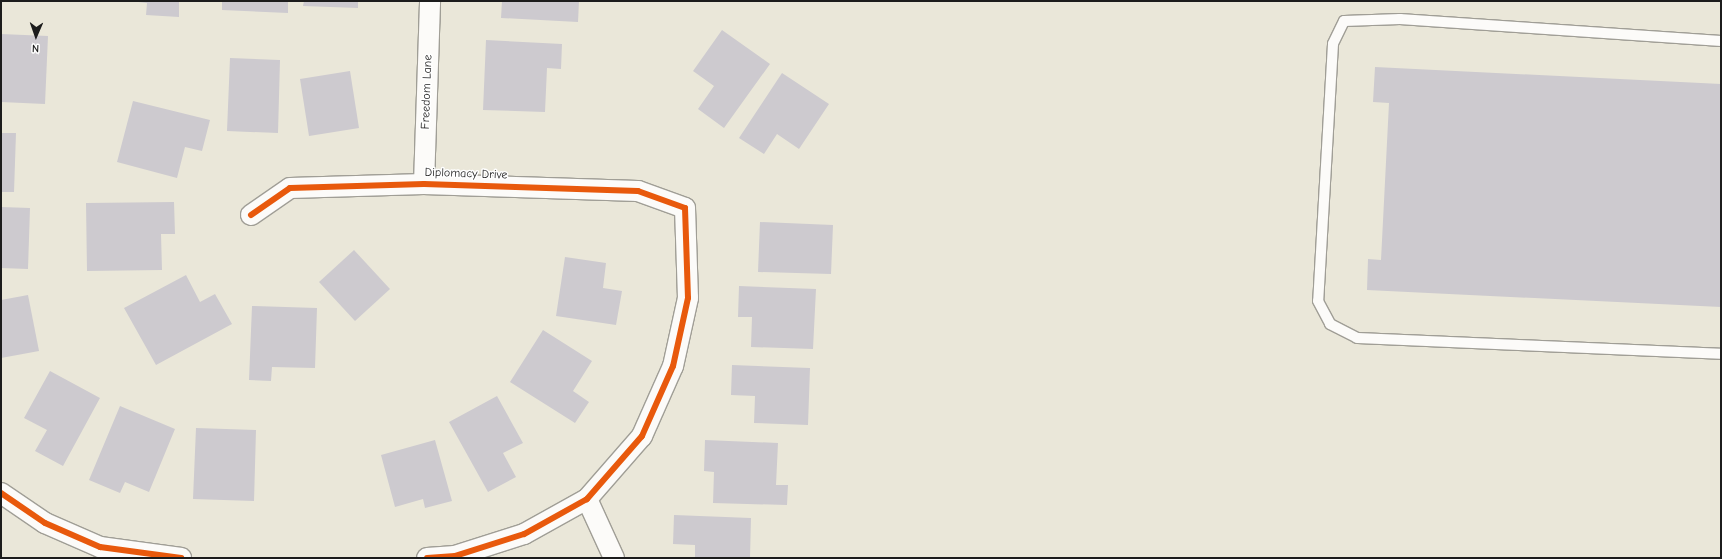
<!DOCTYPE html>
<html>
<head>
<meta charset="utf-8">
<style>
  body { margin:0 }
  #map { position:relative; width:1722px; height:559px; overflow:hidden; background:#eae7d9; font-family:"Comic Neue",sans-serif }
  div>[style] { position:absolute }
  .building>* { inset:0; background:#cdcacf }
  .roads { filter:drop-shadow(1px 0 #a09e96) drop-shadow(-1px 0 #a09e96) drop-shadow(0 1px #a09e96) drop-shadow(0 -1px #a09e96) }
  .service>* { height:10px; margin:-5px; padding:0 5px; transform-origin:5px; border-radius:5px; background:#fcfbf9 }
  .minor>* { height:20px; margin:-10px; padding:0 10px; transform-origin:10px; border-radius:10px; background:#fcfbf9 }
  .cycleway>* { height:6px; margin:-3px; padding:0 3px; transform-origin:3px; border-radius:3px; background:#e8590c }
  span { translate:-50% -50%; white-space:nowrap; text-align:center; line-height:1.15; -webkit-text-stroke:3px #fff; paint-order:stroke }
  .street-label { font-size:12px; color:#1c1c1c }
  .frame { position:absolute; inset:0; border:2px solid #1c1c1c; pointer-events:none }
  .north { position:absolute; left:16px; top:16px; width:40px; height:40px; -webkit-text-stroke:3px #fff; paint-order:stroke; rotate:182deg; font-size:11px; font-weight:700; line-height:16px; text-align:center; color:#1c1c1c }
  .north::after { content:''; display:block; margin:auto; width:14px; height:18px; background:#1c1c1c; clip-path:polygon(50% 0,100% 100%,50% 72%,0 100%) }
</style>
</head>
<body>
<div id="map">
  <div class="building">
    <i style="clip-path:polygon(130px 1px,179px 1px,179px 17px,146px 15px,147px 3px)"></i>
    <i style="clip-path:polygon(222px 1px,288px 1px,288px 13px,222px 10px)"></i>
    <i style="clip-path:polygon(304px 1px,358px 1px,358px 8px,303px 6px)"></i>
    <i style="clip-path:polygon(502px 1px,579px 1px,578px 22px,501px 18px)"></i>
    <i style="clip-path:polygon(722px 30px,770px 64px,724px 128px,698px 109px,714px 86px,693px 71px)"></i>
    <i style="clip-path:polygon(1px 34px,48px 36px,45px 104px,1px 102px)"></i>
    <i style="clip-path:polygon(486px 40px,562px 44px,561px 69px,547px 68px,545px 112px,483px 110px)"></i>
    <i style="clip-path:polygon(230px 58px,280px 60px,278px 133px,227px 131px)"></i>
    <i style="clip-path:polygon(1375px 67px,1721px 84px,1721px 307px,1367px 290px,1368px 259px,1381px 260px,1389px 103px,1373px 102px)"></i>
    <i style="clip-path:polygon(350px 71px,359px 128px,309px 136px,300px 79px)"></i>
    <i style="clip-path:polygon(782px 73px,829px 104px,799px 149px,777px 134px,764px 154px,739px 138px)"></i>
    <i style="clip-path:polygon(133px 101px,210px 120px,202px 151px,185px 147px,177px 178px,117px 162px)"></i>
    <i style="clip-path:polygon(1px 133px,16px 133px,14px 192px,1px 192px)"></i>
    <i style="clip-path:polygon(174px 202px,175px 234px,161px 234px,162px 270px,87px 271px,86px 203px)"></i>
    <i style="clip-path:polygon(1px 207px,30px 208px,28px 269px,1px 268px)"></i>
    <i style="clip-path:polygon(760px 222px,833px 225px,831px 274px,758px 272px)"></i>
    <i style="clip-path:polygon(354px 250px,390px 289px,355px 321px,319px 282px)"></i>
    <i style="clip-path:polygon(565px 257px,606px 263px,603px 288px,622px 291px,616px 325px,556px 316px)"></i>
    <i style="clip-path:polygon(186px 275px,200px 302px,215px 294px,232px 324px,156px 365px,124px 308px)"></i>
    <i style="clip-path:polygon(739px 286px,816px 289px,813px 349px,751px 347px,752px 317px,738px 317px)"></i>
    <i style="clip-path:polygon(28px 295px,39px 351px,1px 358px,1px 300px)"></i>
    <i style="clip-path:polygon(252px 306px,317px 308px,315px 368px,272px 367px,271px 381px,249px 380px)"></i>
    <i style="clip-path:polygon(543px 330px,592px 361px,573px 391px,589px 402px,575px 423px,510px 382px)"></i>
    <i style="clip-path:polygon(732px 365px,810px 368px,808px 425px,754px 423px,755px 396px,731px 395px)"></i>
    <i style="clip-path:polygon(50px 371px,100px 398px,63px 466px,35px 451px,47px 430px,24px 418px)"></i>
    <i style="clip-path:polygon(497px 396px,523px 443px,503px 453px,516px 477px,488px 492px,449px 422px)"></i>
    <i style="clip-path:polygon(120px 406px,175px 429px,149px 492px,125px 482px,120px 493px,89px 480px)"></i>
    <i style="clip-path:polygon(196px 428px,256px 430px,254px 501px,193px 499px)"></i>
    <i style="clip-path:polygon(435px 440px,452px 501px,425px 508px,423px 499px,395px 507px,381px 455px)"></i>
    <i style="clip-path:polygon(705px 440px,778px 443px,776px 485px,788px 485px,787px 505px,713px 503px,714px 472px,704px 471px)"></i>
    <i style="clip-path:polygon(674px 515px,751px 518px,750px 558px,695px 558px,695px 545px,673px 544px)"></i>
  </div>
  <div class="roads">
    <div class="service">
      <i style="left:1721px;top:41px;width:322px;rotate:-176.1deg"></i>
      <i style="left:1400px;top:19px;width:56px;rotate:178deg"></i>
      <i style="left:1344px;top:21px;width:25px;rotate:116deg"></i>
      <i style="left:1333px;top:44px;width:257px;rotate:93.3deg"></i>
      <i style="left:1318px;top:301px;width:26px;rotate:62deg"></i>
      <i style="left:1330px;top:324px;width:30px;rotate:27deg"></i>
      <i style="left:1357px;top:338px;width:364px;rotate:2.5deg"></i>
    </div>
    <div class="minor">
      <i style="left:424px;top:184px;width:183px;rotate:-88.1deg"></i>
      <i style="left:251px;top:215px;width:47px;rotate:-34.7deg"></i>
      <i style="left:290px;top:188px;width:134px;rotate:-1.7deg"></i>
      <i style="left:424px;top:184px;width:214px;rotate:1.9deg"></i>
      <i style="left:638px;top:191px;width:50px;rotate:19.9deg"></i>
      <i style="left:685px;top:208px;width:90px;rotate:88.1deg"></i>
      <i style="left:688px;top:298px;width:70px;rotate:102.4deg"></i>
      <i style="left:673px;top:366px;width:77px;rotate:113.9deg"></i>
      <i style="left:642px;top:436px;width:84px;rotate:131.1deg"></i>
      <i style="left:587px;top:499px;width:72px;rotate:150.9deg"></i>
      <i style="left:524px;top:534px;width:72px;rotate:162.3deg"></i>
      <i style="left:455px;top:556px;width:28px;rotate:176deg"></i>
      <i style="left:1px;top:493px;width:53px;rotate:34.3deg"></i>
      <i style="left:45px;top:523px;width:60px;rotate:23.6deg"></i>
      <i style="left:100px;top:547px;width:82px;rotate:7.7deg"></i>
      <i style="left:587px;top:499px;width:65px;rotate:65.4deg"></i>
    </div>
  </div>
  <div class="cycleway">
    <i style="left:251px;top:215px;width:47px;rotate:-34.7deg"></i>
    <i style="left:290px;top:188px;width:134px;rotate:-1.7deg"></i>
    <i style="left:424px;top:184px;width:214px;rotate:1.9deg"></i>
    <i style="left:638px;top:191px;width:50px;rotate:19.9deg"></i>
    <i style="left:685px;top:208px;width:90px;rotate:88.1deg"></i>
    <i style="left:688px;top:298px;width:70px;rotate:102.4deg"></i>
    <i style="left:673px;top:366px;width:77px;rotate:113.9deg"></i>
    <i style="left:642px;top:436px;width:84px;rotate:131.1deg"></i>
    <i style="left:587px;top:499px;width:72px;rotate:150.9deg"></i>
    <i style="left:524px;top:534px;width:72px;rotate:162.3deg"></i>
    <i style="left:455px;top:556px;width:28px;rotate:176deg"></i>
    <i style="left:1px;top:493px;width:53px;rotate:34.3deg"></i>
    <i style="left:45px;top:523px;width:60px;rotate:23.6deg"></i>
    <i style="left:100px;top:547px;width:82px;rotate:7.7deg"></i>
  </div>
  <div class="street-label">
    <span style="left:427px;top:92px;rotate:-88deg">Freedom Lane</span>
    <span style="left:466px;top:174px;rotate:2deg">Diplomacy Drive</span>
  </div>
  <div class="frame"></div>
  <div class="north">N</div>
</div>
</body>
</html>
